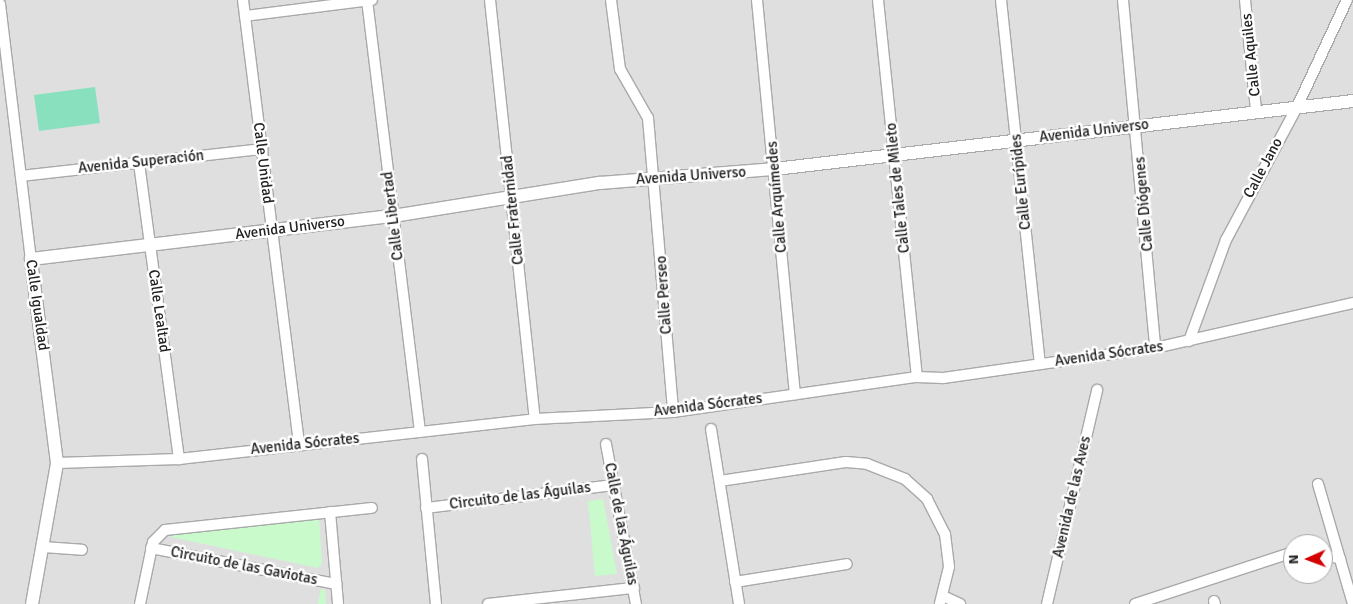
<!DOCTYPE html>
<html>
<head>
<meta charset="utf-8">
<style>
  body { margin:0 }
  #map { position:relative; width:1353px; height:604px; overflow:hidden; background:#f2efe9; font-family:Signika,sans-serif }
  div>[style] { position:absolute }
  .residential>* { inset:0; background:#e0dfdf }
  .park>* { inset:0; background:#c8facc }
  .pitch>* { inset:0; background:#88e0be }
  .roads { filter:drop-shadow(1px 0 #a9a9a9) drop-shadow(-1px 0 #a9a9a9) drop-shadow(0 1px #a9a9a9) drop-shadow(0 -1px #a9a9a9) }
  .minor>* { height:10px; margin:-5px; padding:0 5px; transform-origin:5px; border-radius:5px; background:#fff }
  .tertiary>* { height:12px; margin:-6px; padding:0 6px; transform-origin:6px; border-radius:6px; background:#fff }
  span { translate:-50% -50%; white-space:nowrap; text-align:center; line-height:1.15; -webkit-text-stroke:5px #fff; paint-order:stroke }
  .street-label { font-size:15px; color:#222 }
  .north { position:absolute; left:1283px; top:534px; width:50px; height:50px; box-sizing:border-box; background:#fff; border:1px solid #a7a7a7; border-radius:50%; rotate:268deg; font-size:14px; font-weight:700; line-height:20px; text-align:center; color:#222 }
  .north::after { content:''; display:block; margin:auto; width:18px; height:22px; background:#d40000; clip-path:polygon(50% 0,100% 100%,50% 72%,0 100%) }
</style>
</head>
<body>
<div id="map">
  <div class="residential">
    <i style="clip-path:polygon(evenodd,0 0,1353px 0,1353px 604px,0 604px,0 0,1293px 544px,1323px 544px,1323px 574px,1293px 574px,1293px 544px)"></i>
  </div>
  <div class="park">
    <i style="clip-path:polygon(603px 499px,617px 574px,595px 576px,588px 501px)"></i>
    <i style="clip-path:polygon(319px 519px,322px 563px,318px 568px,171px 537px,175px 533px)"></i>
    <i style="clip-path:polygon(321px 589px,325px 589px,326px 604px,318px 604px)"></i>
  </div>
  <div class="pitch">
    <i style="clip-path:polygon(95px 87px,100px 123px,39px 131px,34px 95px)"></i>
  </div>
  <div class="roads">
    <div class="minor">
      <i style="left:243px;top:0;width:449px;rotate:82.8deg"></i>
      <i style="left:367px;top:0;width:435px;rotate:83deg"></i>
      <i style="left:490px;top:0;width:421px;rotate:83.9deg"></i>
      <i style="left:611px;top:0;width:70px;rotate:82.6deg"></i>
      <i style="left:620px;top:69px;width:56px;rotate:60.3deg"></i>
      <i style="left:648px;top:118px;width:295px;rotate:85.1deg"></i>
      <i style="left:757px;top:0;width:396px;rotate:84.5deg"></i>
      <i style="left:878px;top:0;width:379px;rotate:84.1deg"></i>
      <i style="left:1001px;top:0;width:366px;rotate:83.9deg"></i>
      <i style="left:1123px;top:0;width:349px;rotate:84.7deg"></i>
      <i style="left:1245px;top:0;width:112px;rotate:84.3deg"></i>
      <i style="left:0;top:4px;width:257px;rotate:83.1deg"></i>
      <i style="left:245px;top:16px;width:128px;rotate:-7.2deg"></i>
      <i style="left:139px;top:163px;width:299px;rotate:82.3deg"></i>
      <i style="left:21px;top:176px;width:243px;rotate:-6.4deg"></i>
      <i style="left:1189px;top:341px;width:108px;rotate:-69.9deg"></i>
      <i style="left:1226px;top:240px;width:151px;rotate:-61.9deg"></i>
      <i style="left:1297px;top:107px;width:118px;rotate:-65deg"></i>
      <i style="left:711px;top:429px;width:177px;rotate:80.9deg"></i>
      <i style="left:606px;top:444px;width:163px;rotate:79.4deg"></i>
      <i style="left:422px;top:459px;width:146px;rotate:84.5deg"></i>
      <i style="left:57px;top:463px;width:122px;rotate:-1.9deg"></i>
      <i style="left:179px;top:459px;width:358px;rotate:-6.4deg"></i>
      <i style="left:535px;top:419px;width:138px;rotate:-2.9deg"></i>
      <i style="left:673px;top:412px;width:246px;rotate:-8.2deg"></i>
      <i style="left:917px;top:377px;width:26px;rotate:2deg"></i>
      <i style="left:943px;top:378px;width:214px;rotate:-8.1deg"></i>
      <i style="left:1155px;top:348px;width:203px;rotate:-12.8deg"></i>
      <i style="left:720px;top:481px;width:127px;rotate:-8.6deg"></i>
      <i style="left:846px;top:462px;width:21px;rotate:5deg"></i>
      <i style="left:867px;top:464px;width:41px;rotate:21.5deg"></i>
      <i style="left:905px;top:479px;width:30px;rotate:42deg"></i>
      <i style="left:927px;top:499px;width:39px;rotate:63deg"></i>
      <i style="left:945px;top:534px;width:33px;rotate:83deg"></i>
      <i style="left:949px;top:567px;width:38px;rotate:104deg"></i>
      <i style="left:1318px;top:484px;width:125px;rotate:73.7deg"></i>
      <i style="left:426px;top:508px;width:188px;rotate:-7deg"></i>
      <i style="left:330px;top:512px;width:92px;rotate:85deg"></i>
      <i style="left:43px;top:547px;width:39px;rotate:4deg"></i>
      <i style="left:151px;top:548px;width:189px;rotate:11deg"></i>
      <i style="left:1323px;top:554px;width:18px;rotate:16deg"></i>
      <i style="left:735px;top:582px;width:113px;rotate:-9.1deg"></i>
      <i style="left:943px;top:596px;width:19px;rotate:25deg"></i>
      <i style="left:1214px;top:601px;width:3px;rotate:72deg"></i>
      <i style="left:140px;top:604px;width:63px;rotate:-78.2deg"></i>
      <i style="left:153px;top:542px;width:17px;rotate:-45deg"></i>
      <i style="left:165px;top:530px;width:208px;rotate:-6.1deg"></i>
      <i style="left:488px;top:604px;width:147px;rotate:-6.3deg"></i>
      <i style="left:1047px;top:604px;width:220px;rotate:-76.8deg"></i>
      <i style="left:1135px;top:604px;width:166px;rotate:-18.2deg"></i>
    </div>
    <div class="tertiary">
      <i style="left:32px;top:604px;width:143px;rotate:-79.9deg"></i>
      <i style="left:57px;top:463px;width:206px;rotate:-97.3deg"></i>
      <i style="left:31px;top:259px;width:365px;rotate:-6.8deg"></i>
      <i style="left:393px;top:216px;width:210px;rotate:-9.1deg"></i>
      <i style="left:600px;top:183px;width:176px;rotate:-4.6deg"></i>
      <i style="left:775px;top:169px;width:582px;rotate:-6.71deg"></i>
    </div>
  </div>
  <div class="street-label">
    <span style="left:1251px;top:55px;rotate:-96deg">Calle Aquiles</span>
    <span style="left:1094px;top:131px;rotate:-7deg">Avenida Universo</span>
    <span style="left:141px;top:162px;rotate:-6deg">Avenida Superación</span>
    <span style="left:263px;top:163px;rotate:83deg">Calle Unidad</span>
    <span style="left:1263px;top:168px;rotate:-62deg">Calle Jano</span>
    <span style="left:691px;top:176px;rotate:-4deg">Avenida Universo</span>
    <span style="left:1021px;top:182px;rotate:-96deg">Calle Eurípides</span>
    <span style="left:898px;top:188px;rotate:-96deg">Calle Tales de Mileto</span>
    <span style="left:777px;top:197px;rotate:-95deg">Calle Arquímedes</span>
    <span style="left:1144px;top:204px;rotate:-95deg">Calle Diógenes</span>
    <span style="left:513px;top:210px;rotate:-96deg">Calle Fraternidad</span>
    <span style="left:393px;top:216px;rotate:-97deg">Calle Libertad</span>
    <span style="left:290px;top:228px;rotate:-7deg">Avenida Universo</span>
    <span style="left:664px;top:295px;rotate:-94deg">Calle Perseo</span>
    <span style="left:37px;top:305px;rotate:82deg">Calle Igualdad</span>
    <span style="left:159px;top:311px;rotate:82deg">Calle Lealtad</span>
    <span style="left:1109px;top:354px;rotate:-8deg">Avenida Sócrates</span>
    <span style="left:708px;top:405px;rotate:-7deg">Avenida Sócrates</span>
    <span style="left:305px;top:444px;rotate:-6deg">Avenida Sócrates</span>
    <span style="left:520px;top:496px;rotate:-7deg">Circuito de las Águilas</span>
    <span style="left:1072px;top:497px;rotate:-77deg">Avenida de las Aves</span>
    <span style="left:621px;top:524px;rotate:79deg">Calle de las Águilas</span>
    <span style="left:244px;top:566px;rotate:11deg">Circuito de las Gaviotas</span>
  </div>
  <div class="north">N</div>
</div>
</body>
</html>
